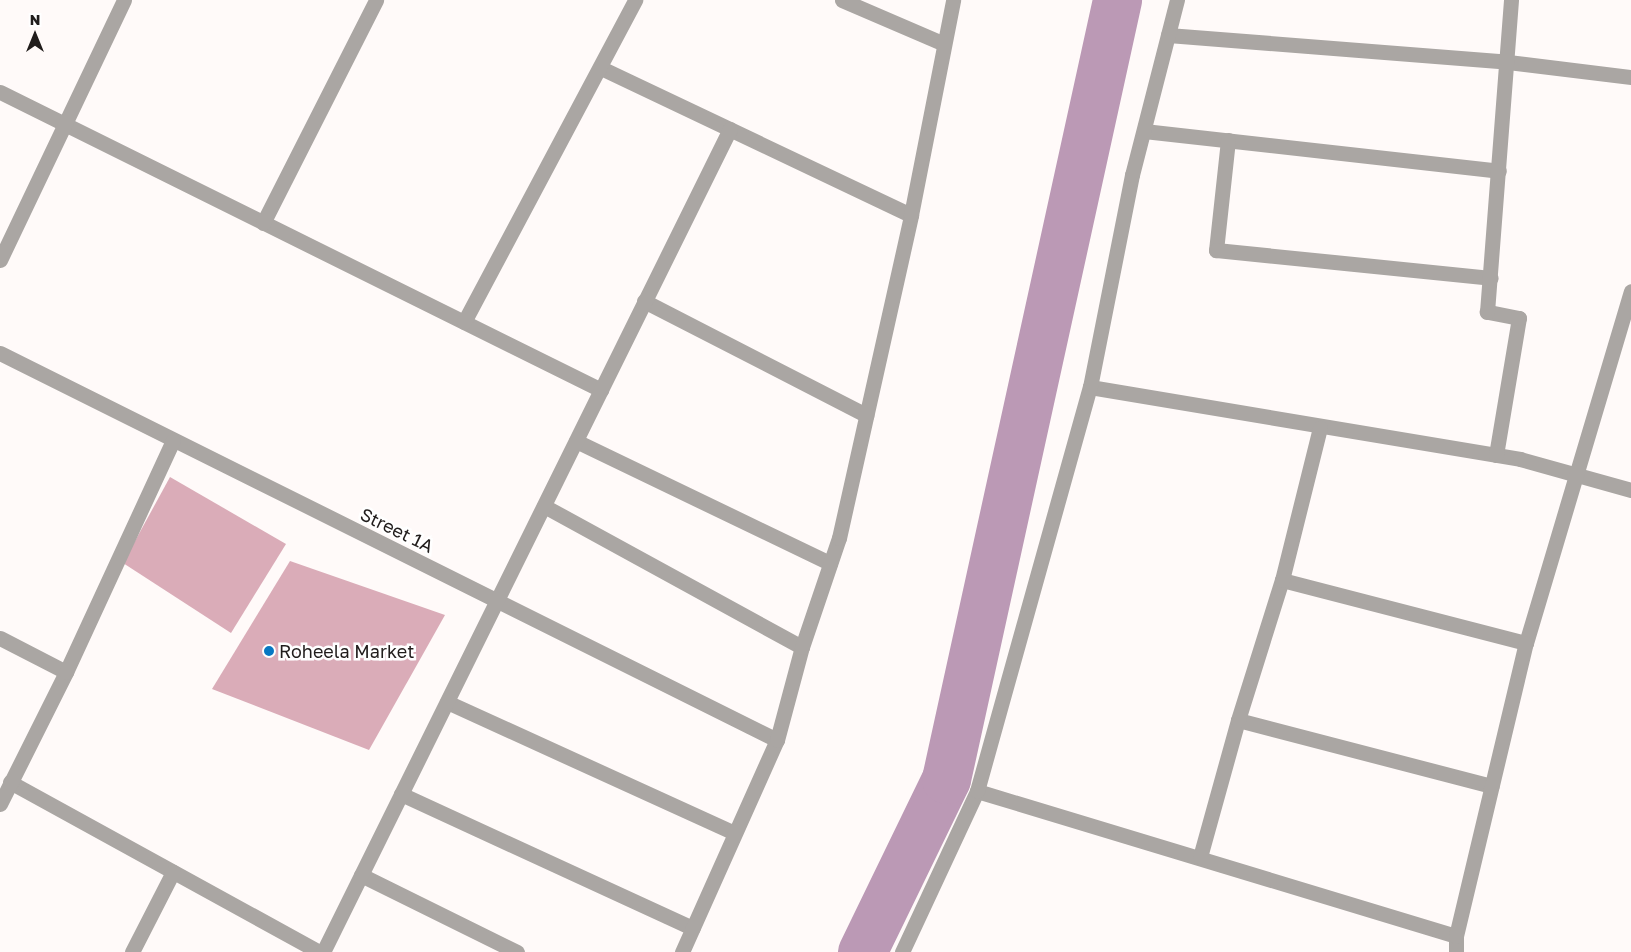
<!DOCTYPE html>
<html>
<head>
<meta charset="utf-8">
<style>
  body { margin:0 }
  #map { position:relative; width:1631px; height:952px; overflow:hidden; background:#fffaf9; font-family:"Golos Text",sans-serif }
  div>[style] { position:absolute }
  .river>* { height:49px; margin:-24.5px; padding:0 24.5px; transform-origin:24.5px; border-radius:24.5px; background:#bb99b5 }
  .building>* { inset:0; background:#daacb8 }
  .minor>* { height:15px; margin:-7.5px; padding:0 7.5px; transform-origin:7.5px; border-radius:7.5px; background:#aaa6a3 }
  .dots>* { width:14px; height:14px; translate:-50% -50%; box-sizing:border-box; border:2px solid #fff; border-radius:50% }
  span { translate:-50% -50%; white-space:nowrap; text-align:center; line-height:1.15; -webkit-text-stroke:5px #fff; paint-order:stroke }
  .street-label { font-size:18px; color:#211d1c }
  .poi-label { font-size:18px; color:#211d1c }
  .left { translate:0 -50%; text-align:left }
  .north { position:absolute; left:10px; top:10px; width:50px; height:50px; -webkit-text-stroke:4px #fff; paint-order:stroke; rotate:0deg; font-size:14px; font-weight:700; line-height:20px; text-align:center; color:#211d1c }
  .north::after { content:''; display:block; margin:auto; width:18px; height:22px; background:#211d1c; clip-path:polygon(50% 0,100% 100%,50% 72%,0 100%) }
</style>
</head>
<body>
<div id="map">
  <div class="river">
    <i style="left:862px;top:952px;width:192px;rotate:-64.1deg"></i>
    <i style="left:946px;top:779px;width:798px;rotate:-77.62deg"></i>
  </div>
  <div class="building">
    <i style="clip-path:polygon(170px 477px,286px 544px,231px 633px,123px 563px)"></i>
    <i style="clip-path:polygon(290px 561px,445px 615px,369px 750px,212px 689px)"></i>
  </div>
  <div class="minor">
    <i style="left:842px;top:0;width:111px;rotate:23.3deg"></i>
    <i style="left:1168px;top:35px;width:341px;rotate:4.5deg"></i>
    <i style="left:1508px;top:62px;width:124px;rotate:7deg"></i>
    <i style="left:601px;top:68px;width:343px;rotate:25.4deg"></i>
    <i style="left:0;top:92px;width:671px;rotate:26.37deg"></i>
    <i style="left:1144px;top:131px;width:357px;rotate:6.4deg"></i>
    <i style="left:1228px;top:140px;width:111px;rotate:96.2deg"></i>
    <i style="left:1216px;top:250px;width:276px;rotate:5.8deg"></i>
    <i style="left:263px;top:223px;width:250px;rotate:-63.1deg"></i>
    <i style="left:0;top:260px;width:288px;rotate:-64.5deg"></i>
    <i style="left:644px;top:301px;width:250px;rotate:27.2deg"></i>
    <i style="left:464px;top:322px;width:365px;rotate:-62deg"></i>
    <i style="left:0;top:353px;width:868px;rotate:26.48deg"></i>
    <i style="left:1090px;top:387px;width:436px;rotate:9.5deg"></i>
    <i style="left:1520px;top:459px;width:115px;rotate:15.6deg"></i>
    <i style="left:576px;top:441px;width:282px;rotate:25.7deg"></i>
    <i style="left:1496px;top:455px;width:139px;rotate:-80.5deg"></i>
    <i style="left:1519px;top:318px;width:33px;rotate:-169deg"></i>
    <i style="left:1487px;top:312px;width:313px;rotate:-85.6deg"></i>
    <i style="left:544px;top:506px;width:294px;rotate:28.7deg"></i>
    <i style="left:1282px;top:580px;width:252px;rotate:14.5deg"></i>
    <i style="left:1526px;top:643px;width:367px;rotate:-73.4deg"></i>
    <i style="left:0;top:638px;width:74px;rotate:27.3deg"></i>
    <i style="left:447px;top:702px;width:316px;rotate:24.5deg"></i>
    <i style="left:1238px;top:720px;width:262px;rotate:14.6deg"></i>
    <i style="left:10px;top:782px;width:353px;rotate:28.8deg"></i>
    <i style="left:977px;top:791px;width:500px;rotate:16.84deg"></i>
    <i style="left:401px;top:794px;width:321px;rotate:24.7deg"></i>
    <i style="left:0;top:804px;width:148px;rotate:-63.4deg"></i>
    <i style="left:66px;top:672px;width:255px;rotate:-65.2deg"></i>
    <i style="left:1200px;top:857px;width:142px;rotate:-74.5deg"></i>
    <i style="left:1238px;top:720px;width:147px;rotate:-72.6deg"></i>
    <i style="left:1282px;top:580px;width:157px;rotate:-76deg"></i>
    <i style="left:361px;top:875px;width:174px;rotate:26.3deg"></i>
    <i style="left:132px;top:952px;width:90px;rotate:-62.9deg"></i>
    <i style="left:323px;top:952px;width:918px;rotate:-63.69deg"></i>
    <i style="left:682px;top:952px;width:232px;rotate:-65.9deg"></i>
    <i style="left:777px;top:740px;width:96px;rotate:-75deg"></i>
    <i style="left:802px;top:647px;width:115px;rotate:-71.3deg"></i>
    <i style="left:839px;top:538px;width:331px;rotate:-77.4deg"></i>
    <i style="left:911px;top:215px;width:219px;rotate:-78.9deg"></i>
    <i style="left:902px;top:952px;width:178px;rotate:-65deg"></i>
    <i style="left:977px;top:791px;width:420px;rotate:-74.4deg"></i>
    <i style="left:1090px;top:387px;width:216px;rotate:-78.8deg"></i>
    <i style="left:1132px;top:175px;width:181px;rotate:-75.6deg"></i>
    <i style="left:1456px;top:952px;width:16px;rotate:-90deg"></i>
    <i style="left:1456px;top:936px;width:301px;rotate:-76.6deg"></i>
  </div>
  <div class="dots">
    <i style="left:269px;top:651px;background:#0778c3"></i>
  </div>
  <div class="street-label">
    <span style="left:397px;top:530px;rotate:26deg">Street 1A</span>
  </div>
  <div class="poi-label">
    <span class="left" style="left:279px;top:651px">Roheela Market</span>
  </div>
  <div class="north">N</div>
</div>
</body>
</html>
